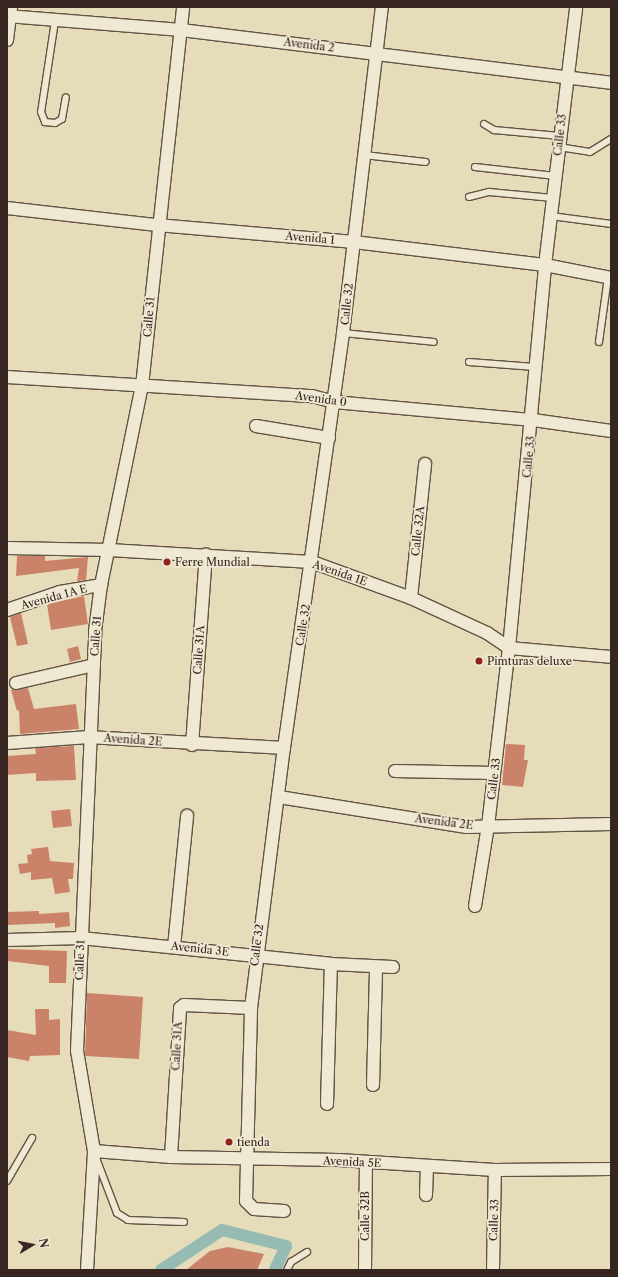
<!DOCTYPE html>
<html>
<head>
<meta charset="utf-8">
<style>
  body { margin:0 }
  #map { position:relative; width:618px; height:1277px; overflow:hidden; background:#e6dcb9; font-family:"Libre Caslon Text",serif }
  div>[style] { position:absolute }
  .canal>* { height:12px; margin:-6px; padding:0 6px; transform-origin:6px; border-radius:6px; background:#96bbb3 }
  .building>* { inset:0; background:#ca8269 }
  .roads { filter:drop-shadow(1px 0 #625346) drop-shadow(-1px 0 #625346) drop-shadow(0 1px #625346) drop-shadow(0 -1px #625346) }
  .service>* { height:6px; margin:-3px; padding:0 3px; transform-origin:3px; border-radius:3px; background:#efe8d2 }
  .minor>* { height:12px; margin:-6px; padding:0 6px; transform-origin:6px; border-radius:6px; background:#efe8d2 }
  .dots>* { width:11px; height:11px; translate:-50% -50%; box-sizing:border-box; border:2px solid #efe8d2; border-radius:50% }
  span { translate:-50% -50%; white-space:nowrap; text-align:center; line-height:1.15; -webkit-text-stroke:3.5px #efe8d2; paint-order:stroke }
  .street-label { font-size:11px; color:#362520 }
  .poi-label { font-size:11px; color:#362520 }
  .left { translate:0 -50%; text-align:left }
  .frame { position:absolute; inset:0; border:8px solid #362520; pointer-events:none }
  .north { position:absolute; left:12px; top:1225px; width:40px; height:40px; -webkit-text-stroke:3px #efe8d2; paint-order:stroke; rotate:80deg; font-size:11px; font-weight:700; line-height:16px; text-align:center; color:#362520 }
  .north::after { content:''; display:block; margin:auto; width:14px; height:18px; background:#362520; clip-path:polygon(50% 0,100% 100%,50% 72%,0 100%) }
</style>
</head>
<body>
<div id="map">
  <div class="canal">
    <i style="left:161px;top:1270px;width:73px;rotate:-33.3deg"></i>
    <i style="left:222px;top:1230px;width:66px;rotate:14deg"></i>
    <i style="left:286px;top:1246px;width:26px;rotate:115deg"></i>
  </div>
  <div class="building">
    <i style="clip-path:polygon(17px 556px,45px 556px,45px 561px,88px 557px,86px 580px,77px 581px,79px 568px,16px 576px)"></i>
    <i style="clip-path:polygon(84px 596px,88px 624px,51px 630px,47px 604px)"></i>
    <i style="clip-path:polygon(21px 613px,28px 644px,17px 646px,10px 617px)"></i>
    <i style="clip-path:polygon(78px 646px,81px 659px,70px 662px,67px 649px)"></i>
    <i style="clip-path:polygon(28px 688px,34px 709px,76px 704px,79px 729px,20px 734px,19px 710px,17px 711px,11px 690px)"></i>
    <i style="clip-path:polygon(506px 744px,525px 745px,524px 760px,528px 760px,523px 787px,502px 785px)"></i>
    <i style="clip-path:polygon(74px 746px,76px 780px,36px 781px,36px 773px,7px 775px,7px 756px,36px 754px,35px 748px)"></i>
    <i style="clip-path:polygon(70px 809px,72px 826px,53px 828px,51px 811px)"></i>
    <i style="clip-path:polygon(48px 847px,50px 861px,74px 863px,73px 879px,68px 879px,70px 892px,55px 894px,52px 878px,31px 880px,31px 872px,20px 874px,18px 864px,28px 863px,27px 855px,32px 854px,31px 849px)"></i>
    <i style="clip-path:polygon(39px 911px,39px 914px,69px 912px,70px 926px,55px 928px,55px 923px,7px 925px,7px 912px)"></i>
    <i style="clip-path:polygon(7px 949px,67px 951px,66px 983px,49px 983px,49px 966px,7px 961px)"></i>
    <i style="clip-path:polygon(87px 993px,143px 997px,139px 1059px,85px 1056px)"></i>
    <i style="clip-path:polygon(35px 1009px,49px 1009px,49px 1020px,60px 1019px,60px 1055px,30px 1056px,29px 1061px,7px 1057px,7px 1030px,36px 1035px)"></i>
    <i style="clip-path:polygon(228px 1247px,264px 1254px,257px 1270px,186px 1270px,210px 1251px)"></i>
  </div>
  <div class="roads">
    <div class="service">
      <i style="left:55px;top:21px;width:92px;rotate:98.7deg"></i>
      <i style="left:41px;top:112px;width:11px;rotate:68deg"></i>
      <i style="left:45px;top:122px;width:10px;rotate:6deg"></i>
      <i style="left:55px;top:123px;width:8px;rotate:-30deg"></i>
      <i style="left:62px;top:119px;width:22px;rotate:-80deg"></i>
      <i style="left:484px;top:124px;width:12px;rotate:31deg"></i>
      <i style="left:494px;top:130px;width:66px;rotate:5.2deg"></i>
      <i style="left:559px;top:147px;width:31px;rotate:9deg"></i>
      <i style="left:590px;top:152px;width:25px;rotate:-32deg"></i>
      <i style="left:364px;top:155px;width:62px;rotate:6.4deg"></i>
      <i style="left:475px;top:167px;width:81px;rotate:6.4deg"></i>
      <i style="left:469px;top:197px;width:21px;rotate:-14deg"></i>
      <i style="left:489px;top:192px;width:64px;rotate:5.4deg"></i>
      <i style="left:551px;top:216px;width:61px;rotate:7.6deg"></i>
      <i style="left:343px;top:333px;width:91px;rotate:5.6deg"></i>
      <i style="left:599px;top:342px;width:66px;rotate:-82.1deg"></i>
      <i style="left:469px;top:362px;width:66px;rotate:4.3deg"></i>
      <i style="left:96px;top:1158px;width:59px;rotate:69.1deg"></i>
      <i style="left:117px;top:1213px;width:13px;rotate:32deg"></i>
      <i style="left:128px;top:1220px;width:56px;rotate:2deg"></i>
      <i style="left:7px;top:1181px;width:50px;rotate:-59.8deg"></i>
      <i style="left:287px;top:1270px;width:9px;rotate:-63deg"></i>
      <i style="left:291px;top:1262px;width:19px;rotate:-32deg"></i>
    </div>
    <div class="minor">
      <i style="left:7px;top:16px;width:175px;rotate:4.6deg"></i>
      <i style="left:181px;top:30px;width:433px;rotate:7deg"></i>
      <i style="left:7px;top:40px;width:33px;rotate:-83deg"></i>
      <i style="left:7px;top:208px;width:151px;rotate:6.5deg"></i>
      <i style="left:157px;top:225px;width:198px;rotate:4.9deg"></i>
      <i style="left:354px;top:242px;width:192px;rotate:6.9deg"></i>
      <i style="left:545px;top:265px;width:67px;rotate:11.1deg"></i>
      <i style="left:7px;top:377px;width:306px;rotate:3.6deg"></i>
      <i style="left:312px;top:396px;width:23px;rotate:15deg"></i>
      <i style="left:334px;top:402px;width:200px;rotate:5.2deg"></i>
      <i style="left:533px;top:420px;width:79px;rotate:8deg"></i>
      <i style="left:256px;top:426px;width:74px;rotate:9.3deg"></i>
      <i style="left:7px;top:548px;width:102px;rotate:1.1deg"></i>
      <i style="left:109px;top:550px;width:203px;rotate:3.4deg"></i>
      <i style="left:312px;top:562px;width:105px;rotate:20deg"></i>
      <i style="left:411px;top:598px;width:84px;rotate:24.7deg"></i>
      <i style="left:487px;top:633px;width:27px;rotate:34deg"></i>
      <i style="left:509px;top:648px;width:102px;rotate:5deg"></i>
      <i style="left:411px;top:598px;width:135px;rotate:-84deg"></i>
      <i style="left:7px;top:610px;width:56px;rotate:-18.8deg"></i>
      <i style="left:60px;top:592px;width:42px;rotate:-9.7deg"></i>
      <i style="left:16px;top:683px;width:80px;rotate:-13deg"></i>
      <i style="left:7px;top:743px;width:82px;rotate:-4.2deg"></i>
      <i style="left:89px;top:737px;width:195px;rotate:3.2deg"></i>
      <i style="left:192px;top:745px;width:191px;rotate:-85.8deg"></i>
      <i style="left:395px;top:771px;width:99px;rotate:1.2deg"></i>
      <i style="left:279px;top:797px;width:190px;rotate:9.1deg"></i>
      <i style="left:467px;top:827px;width:144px;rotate:-1.2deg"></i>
      <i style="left:475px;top:906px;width:81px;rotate:-80.8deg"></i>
      <i style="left:488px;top:826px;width:179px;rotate:-83.3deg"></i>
      <i style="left:509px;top:648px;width:385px;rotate:-84.6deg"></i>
      <i style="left:545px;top:265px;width:260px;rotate:-83.1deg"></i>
      <i style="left:7px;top:940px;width:74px;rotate:-1.5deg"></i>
      <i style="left:81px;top:938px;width:251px;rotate:5.9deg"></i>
      <i style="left:331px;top:964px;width:62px;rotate:2.8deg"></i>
      <i style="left:174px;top:947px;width:132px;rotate:-84.3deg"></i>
      <i style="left:373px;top:1085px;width:118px;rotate:-88.5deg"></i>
      <i style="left:327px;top:1104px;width:140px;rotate:-88.4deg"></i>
      <i style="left:94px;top:1151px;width:77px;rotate:4.5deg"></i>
      <i style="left:171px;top:1157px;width:168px;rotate:1deg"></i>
      <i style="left:339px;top:1160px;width:156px;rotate:3.7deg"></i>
      <i style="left:495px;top:1170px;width:116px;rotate:-0.5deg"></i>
      <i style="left:171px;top:1157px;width:149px;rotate:-86.5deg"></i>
      <i style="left:180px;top:1008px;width:5px;rotate:-37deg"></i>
      <i style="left:184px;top:1005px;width:67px;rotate:2.6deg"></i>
      <i style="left:426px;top:1195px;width:29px;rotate:-88deg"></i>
      <i style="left:284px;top:1211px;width:30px;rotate:-176deg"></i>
      <i style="left:254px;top:1209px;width:11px;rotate:-135deg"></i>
      <i style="left:246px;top:1201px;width:193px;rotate:-88.5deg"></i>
      <i style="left:251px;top:1008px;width:262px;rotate:-82.8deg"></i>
      <i style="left:284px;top:748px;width:419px;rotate:-81.9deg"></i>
      <i style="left:343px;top:333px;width:328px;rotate:-83.2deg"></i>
      <i style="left:87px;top:1270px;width:119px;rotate:-86.6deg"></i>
      <i style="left:94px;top:1151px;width:101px;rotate:-99.6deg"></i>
      <i style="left:77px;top:1051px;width:420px;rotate:-87.5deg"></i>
      <i style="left:95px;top:631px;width:46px;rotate:-82.6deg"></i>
      <i style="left:101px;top:585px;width:203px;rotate:-78.4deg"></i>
      <i style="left:142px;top:386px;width:381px;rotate:-83.8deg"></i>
      <i style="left:365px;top:1270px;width:108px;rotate:-89.5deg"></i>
      <i style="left:493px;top:1270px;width:100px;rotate:-88.9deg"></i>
    </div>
  </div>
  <div class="dots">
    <i style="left:167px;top:562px;background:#8f2418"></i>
    <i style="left:479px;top:661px;background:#8f2418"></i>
    <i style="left:229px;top:1142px;background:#8f2418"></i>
  </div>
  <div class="street-label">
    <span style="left:309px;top:45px;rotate:7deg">Avenida 2</span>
    <span style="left:560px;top:135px;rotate:-83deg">Calle 33</span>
    <span style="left:310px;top:238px;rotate:5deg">Avenida 1</span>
    <span style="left:347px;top:304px;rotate:-84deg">Calle 32</span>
    <span style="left:149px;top:317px;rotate:-85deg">Calle 31</span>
    <span style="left:321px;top:399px;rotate:8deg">Avenida 0</span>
    <span style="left:529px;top:457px;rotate:-84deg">Calle 33</span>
    <span style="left:418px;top:531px;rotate:-84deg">Calle 32A</span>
    <span style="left:340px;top:573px;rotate:19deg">Avenida 1E</span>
    <span style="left:54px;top:597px;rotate:-15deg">Avenida 1A E</span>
    <span style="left:303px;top:625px;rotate:-81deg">Calle 32</span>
    <span style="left:96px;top:636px;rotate:-86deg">Calle 31</span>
    <span style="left:199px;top:650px;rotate:-86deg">Calle 31A</span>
    <span style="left:133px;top:740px;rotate:4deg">Avenida 2E</span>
    <span style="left:494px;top:779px;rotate:-83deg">Calle 33</span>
    <span style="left:444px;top:822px;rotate:7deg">Avenida 2E</span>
    <span style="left:257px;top:945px;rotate:-83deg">Calle 32</span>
    <span style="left:200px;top:949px;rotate:6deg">Avenida 3E</span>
    <span style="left:80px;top:960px;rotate:-88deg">Calle 31</span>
    <span style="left:177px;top:1046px;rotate:-87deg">Calle 31A</span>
    <span style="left:352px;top:1162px;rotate:3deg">Avenida 5E</span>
    <span style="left:365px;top:1216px;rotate:-90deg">Calle 32B</span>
    <span style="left:494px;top:1220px;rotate:-88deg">Calle 33</span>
  </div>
  <div class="poi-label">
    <span class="left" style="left:175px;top:562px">Ferre Mundial</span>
    <span class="left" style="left:487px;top:661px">Pimturas deluxe</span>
    <span class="left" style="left:237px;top:1142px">tienda</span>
  </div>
  <div class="frame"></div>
  <div class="north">N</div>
</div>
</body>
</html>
